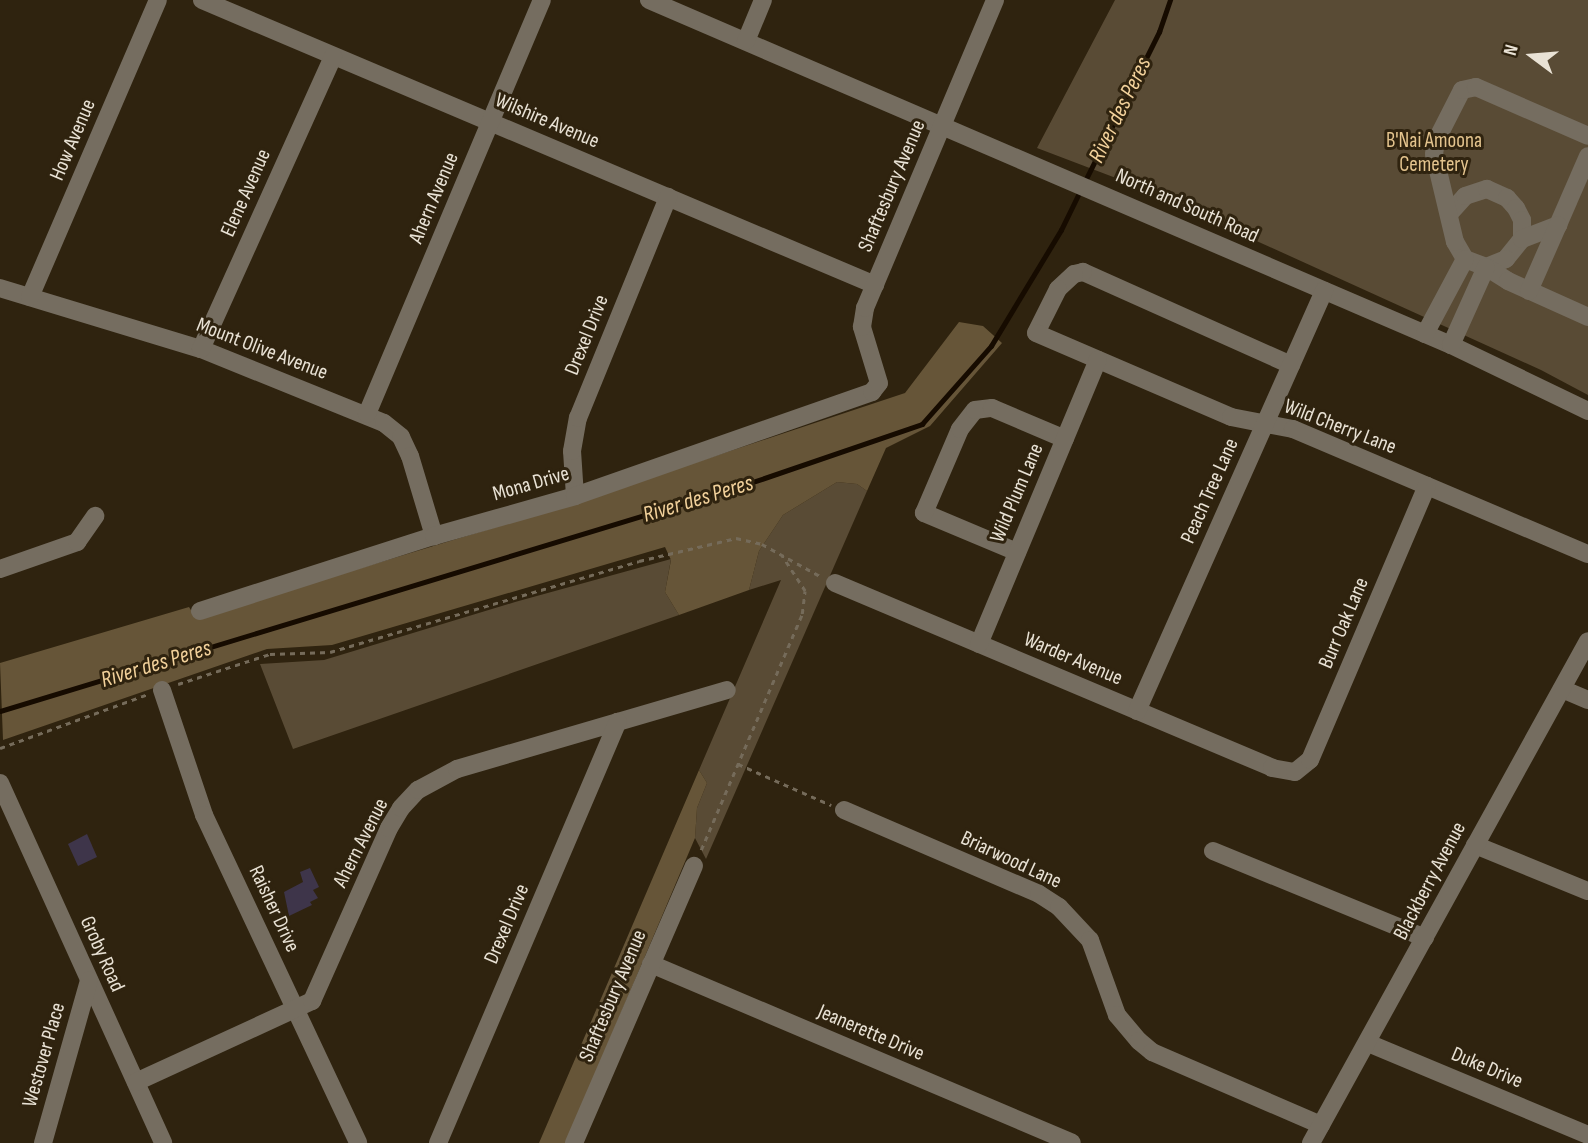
<!DOCTYPE html>
<html>
<head>
<meta charset="utf-8">
<style>
  body { margin:0 }
  #map { position:relative; width:1588px; height:1143px; overflow:hidden; background:#2f230f; font-family:"Sofia Sans Condensed",sans-serif }
  div>[style] { position:absolute }
  .green>* { inset:0; background:#594b35 }
  .forest>* { inset:0; background:#665538 }
  .stream>* { height:4.5px; margin:-2.25px; padding:0 2.25px; transform-origin:2.25px; border-radius:2.25px; background:#160b00 }
  .building>* { inset:0; background:#3e354a }
  .path>* { height:2.5px; margin-top:-1.25px; transform-origin:0; background:repeating-linear-gradient(90deg,#756b5a 0 5px,transparent 0 10px) }
  .minor>* { height:18px; margin:-9px; padding:0 9px; transform-origin:9px; border-radius:9px; background:#756d60 }
  span { translate:-50% -50%; white-space:nowrap; text-align:center; line-height:1.15; -webkit-text-stroke:6px #2f230f; paint-order:stroke }
  .street-label { font-size:21px; color:#e9e2d5 }
  .park-label { font-size:21px; color:#e4c48e }
  .water-label { font-size:23px; color:#f2d19b; font-style:italic }
  .north { position:absolute; left:1497px; top:21px; width:70px; height:70px; -webkit-text-stroke:5px #2f230f; paint-order:stroke; rotate:286deg; font-size:19px; font-weight:700; line-height:28px; text-align:center; color:#e9e2d5 }
  .north::after { content:''; display:block; margin:auto; width:24px; height:32px; background:#e9e2d5; clip-path:polygon(50% 0,100% 100%,50% 72%,0 100%) }
</style>
</head>
<body>
<div id="map">
  <div class="green">
    <i style="clip-path:polygon(1115px 0,1588px 0,1588px 395px,1541px 370px,1129px 183px,1037px 148px)"></i>
    <i style="clip-path:polygon(837px 482px,857px 484px,867px 491px,706px 859px,695px 838px,697px 808px,707px 783px,699px 770px,781px 580px,749px 590px,759px 551px,783px 515px)"></i>
    <i style="clip-path:polygon(671px 559px,665px 592px,679px 615px,293px 749px,260px 664px,324px 660px,515px 602px)"></i>
  </div>
  <div class="forest">
    <i style="clip-path:polygon(959px 322px,983px 326px,1002px 343px,930px 426px,886px 448px,867px 491px,857px 484px,837px 482px,783px 515px,759px 551px,749px 590px,679px 615px,665px 592px,671px 560px,665px 547px,332px 645px,267px 649px,3px 740px,0 663px,189px 607px,196px 618px,552px 510px,905px 393px)"></i>
    <i style="clip-path:polygon(699px 770px,707px 783px,697px 808px,695px 838px,566px 1143px,539px 1143px)"></i>
  </div>
  <div class="stream">
    <i style="left:1084px;top:183px;width:169px;rotate:-63.6deg"></i>
    <i style="left:1159px;top:32px;width:34px;rotate:-71deg"></i>
    <i style="left:0;top:711px;width:784px;rotate:-16.91deg"></i>
    <i style="left:750px;top:483px;width:182px;rotate:-18.9deg"></i>
    <i style="left:922px;top:424px;width:104px;rotate:-48.5deg"></i>
    <i style="left:991px;top:346px;width:135px;rotate:-58.9deg"></i>
    <i style="left:1061px;top:230px;width:43px;rotate:-64deg"></i>
  </div>
  <div class="building">
    <i style="clip-path:polygon(87px 834px,97px 857px,78px 866px,68px 844px)"></i>
    <i style="clip-path:polygon(310px 868px,319px 887px,313px 890px,318px 898px,310px 902px,312px 905px,289px 916px,284px 892px,303px 882px,300px 872px)"></i>
  </div>
  <div class="path">
    <i style="left:178px;top:684px;width:97px;rotate:-18.1deg"></i>
    <i style="left:270px;top:654px;width:60px;rotate:-1.9deg"></i>
    <i style="left:330px;top:652px;width:322px;rotate:-16.4deg"></i>
    <i style="left:639px;top:561px;width:100px;rotate:-13.3deg"></i>
    <i style="left:736px;top:538px;width:27px;rotate:13deg"></i>
    <i style="left:762px;top:544px;width:66px;rotate:28.9deg"></i>
    <i style="left:0;top:748px;width:158px;rotate:-20deg"></i>
    <i style="left:738px;top:764px;width:102px;rotate:23.8deg"></i>
    <i style="left:701px;top:850px;width:257px;rotate:-66.8deg"></i>
    <i style="left:802px;top:614px;width:23px;rotate:-83deg"></i>
    <i style="left:805px;top:591px;width:42px;rotate:-123.3deg"></i>
  </div>
  <div class="minor">
    <i style="left:202px;top:0;width:731px;rotate:22.95deg"></i>
    <i style="left:649px;top:0;width:873px;rotate:23.28deg"></i>
    <i style="left:1451px;top:345px;width:152px;rotate:25.7deg"></i>
    <i style="left:746px;top:41px;width:44px;rotate:-67.5deg"></i>
    <i style="left:1449px;top:214px;width:24px;rotate:-48deg"></i>
    <i style="left:1465px;top:196px;width:23px;rotate:-18deg"></i>
    <i style="left:1487px;top:189px;width:22px;rotate:24deg"></i>
    <i style="left:1507px;top:198px;width:13px;rotate:48deg"></i>
    <i style="left:1516px;top:208px;width:13px;rotate:63deg"></i>
    <i style="left:1522px;top:220px;width:19px;rotate:90deg"></i>
    <i style="left:1522px;top:239px;width:26px;rotate:129deg"></i>
    <i style="left:1506px;top:259px;width:22px;rotate:158deg"></i>
    <i style="left:1486px;top:267px;width:22px;rotate:-159deg"></i>
    <i style="left:1465px;top:259px;width:20px;rotate:-120deg"></i>
    <i style="left:1455px;top:242px;width:90px;rotate:-103.4deg"></i>
    <i style="left:1434px;top:154px;width:13px;rotate:-81deg"></i>
    <i style="left:1436px;top:141px;width:57px;rotate:-63deg"></i>
    <i style="left:1462px;top:90px;width:14px;rotate:-12deg"></i>
    <i style="left:1476px;top:87px;width:122px;rotate:23.6deg"></i>
    <i style="left:1522px;top:239px;width:39px;rotate:-21deg"></i>
    <i style="left:1558px;top:225px;width:75px;rotate:-66.5deg"></i>
    <i style="left:1486px;top:267px;width:26px;rotate:32deg"></i>
    <i style="left:1508px;top:281px;width:88px;rotate:24.2deg"></i>
    <i style="left:0;top:288px;width:210px;rotate:16.9deg"></i>
    <i style="left:201px;top:349px;width:197px;rotate:22deg"></i>
    <i style="left:384px;top:423px;width:22px;rotate:39deg"></i>
    <i style="left:401px;top:437px;width:21px;rotate:65deg"></i>
    <i style="left:410px;top:456px;width:84px;rotate:73.3deg"></i>
    <i style="left:1529px;top:291px;width:72px;rotate:-66.3deg"></i>
    <i style="left:30px;top:297px;width:323px;rotate:-66.7deg"></i>
    <i style="left:1425px;top:334px;width:85px;rotate:-61.9deg"></i>
    <i style="left:1451px;top:345px;width:85px;rotate:-65.8deg"></i>
    <i style="left:201px;top:349px;width:321px;rotate:-65.7deg"></i>
    <i style="left:1291px;top:365px;width:228px;rotate:-155.9deg"></i>
    <i style="left:1083px;top:272px;width:9px;rotate:167deg"></i>
    <i style="left:1074px;top:274px;width:22px;rotate:137deg"></i>
    <i style="left:1058px;top:289px;width:49px;rotate:116.6deg"></i>
    <i style="left:1036px;top:333px;width:212px;rotate:23.3deg"></i>
    <i style="left:1231px;top:417px;width:63px;rotate:11deg"></i>
    <i style="left:1293px;top:429px;width:320px;rotate:23deg"></i>
    <i style="left:367px;top:414px;width:449px;rotate:-67.1deg"></i>
    <i style="left:575px;top:496px;width:45px;rotate:-93.8deg"></i>
    <i style="left:572px;top:451px;width:34px;rotate:-80deg"></i>
    <i style="left:578px;top:418px;width:239px;rotate:-67.8deg"></i>
    <i style="left:1017px;top:552px;width:101px;rotate:-157.2deg"></i>
    <i style="left:924px;top:513px;width:91px;rotate:-66.8deg"></i>
    <i style="left:960px;top:429px;width:24px;rotate:-52deg"></i>
    <i style="left:975px;top:410px;width:17px;rotate:-7deg"></i>
    <i style="left:992px;top:408px;width:79px;rotate:23deg"></i>
    <i style="left:0;top:569px;width:82px;rotate:-19.3deg"></i>
    <i style="left:77px;top:542px;width:32px;rotate:-55deg"></i>
    <i style="left:835px;top:583px;width:475px;rotate:22.9deg"></i>
    <i style="left:1272px;top:768px;width:23px;rotate:10deg"></i>
    <i style="left:1295px;top:772px;width:19px;rotate:-39deg"></i>
    <i style="left:1310px;top:760px;width:298px;rotate:-66.9deg"></i>
    <i style="left:200px;top:611px;width:246px;rotate:-17.8deg"></i>
    <i style="left:434px;top:536px;width:147px;rotate:-15.8deg"></i>
    <i style="left:575px;top:496px;width:315px;rotate:-19.3deg"></i>
    <i style="left:872px;top:392px;width:11px;rotate:-52deg"></i>
    <i style="left:879px;top:383px;width:59px;rotate:-106.9deg"></i>
    <i style="left:862px;top:327px;width:19px;rotate:-81deg"></i>
    <i style="left:865px;top:308px;width:334px;rotate:-67.1deg"></i>
    <i style="left:979px;top:644px;width:308px;rotate:-67.3deg"></i>
    <i style="left:1562px;top:689px;width:28px;rotate:23deg"></i>
    <i style="left:162px;top:690px;width:132px;rotate:71.4deg"></i>
    <i style="left:204px;top:815px;width:362px;rotate:64.8deg"></i>
    <i style="left:1137px;top:711px;width:460px;rotate:-66deg"></i>
    <i style="left:0;top:783px;width:395px;rotate:65.6deg"></i>
    <i style="left:844px;top:810px;width:212px;rotate:23.3deg"></i>
    <i style="left:1039px;top:894px;width:24px;rotate:33deg"></i>
    <i style="left:1059px;top:907px;width:45px;rotate:46.8deg"></i>
    <i style="left:1090px;top:940px;width:80px;rotate:70.2deg"></i>
    <i style="left:1117px;top:1015px;width:34px;rotate:50deg"></i>
    <i style="left:1139px;top:1041px;width:17px;rotate:40deg"></i>
    <i style="left:1152px;top:1052px;width:184px;rotate:23.4deg"></i>
    <i style="left:1475px;top:845px;width:122px;rotate:22.2deg"></i>
    <i style="left:1213px;top:851px;width:229px;rotate:22.3deg"></i>
    <i style="left:651px;top:964px;width:457px;rotate:23deg"></i>
    <i style="left:1368px;top:1043px;width:238px;rotate:22.7deg"></i>
    <i style="left:136px;top:1082px;width:194px;rotate:-24.7deg"></i>
    <i style="left:312px;top:1001px;width:189px;rotate:-66deg"></i>
    <i style="left:389px;top:828px;width:23px;rotate:-59deg"></i>
    <i style="left:401px;top:808px;width:25px;rotate:-47deg"></i>
    <i style="left:418px;top:790px;width:44px;rotate:-28.3deg"></i>
    <i style="left:457px;top:769px;width:281px;rotate:-16.3deg"></i>
    <i style="left:43px;top:1143px;width:169px;rotate:-74.2deg"></i>
    <i style="left:438px;top:1143px;width:458px;rotate:-66.9deg"></i>
    <i style="left:574px;top:1143px;width:302px;rotate:-66.6deg"></i>
    <i style="left:1311px;top:1143px;width:573px;rotate:-61.11deg"></i>
  </div>
  <div class="street-label">
    <span style="left:547px;top:121px;rotate:23deg">Wilshire Avenue</span>
    <span style="left:73px;top:140px;rotate:-67deg">How Avenue</span>
    <span style="left:892px;top:186px;rotate:-67deg">Shaftesbury Avenue</span>
    <span style="left:246px;top:193px;rotate:-66deg">Elene Avenue</span>
    <span style="left:434px;top:198px;rotate:-67deg">Ahern Avenue</span>
    <span style="left:1187px;top:206px;rotate:24deg">North and South Road</span>
    <span style="left:587px;top:335px;rotate:-68deg">Drexel Drive</span>
    <span style="left:262px;top:349px;rotate:21deg">Mount Olive Avenue</span>
    <span style="left:1340px;top:427px;rotate:21deg">Wild Cherry Lane</span>
    <span style="left:531px;top:484px;rotate:-16deg">Mona Drive</span>
    <span style="left:1210px;top:491px;rotate:-66deg">Peach Tree Lane</span>
    <span style="left:1017px;top:493px;rotate:-67deg">Wild Plum Lane</span>
    <span style="left:1344px;top:623px;rotate:-67deg">Burr Oak Lane</span>
    <span style="left:1073px;top:659px;rotate:23deg">Warder Avenue</span>
    <span style="left:361px;top:843px;rotate:-63deg">Ahern Avenue</span>
    <span style="left:1011px;top:860px;rotate:25deg">Briarwood Lane</span>
    <span style="left:1430px;top:881px;rotate:-62deg">Blackberry Avenue</span>
    <span style="left:274px;top:909px;rotate:65deg">Raisher Drive</span>
    <span style="left:507px;top:924px;rotate:-67deg">Drexel Drive</span>
    <span style="left:102px;top:954px;rotate:66deg">Groby Road</span>
    <span style="left:613px;top:996px;rotate:-67deg">Shaftesbury Avenue</span>
    <span style="left:871px;top:1033px;rotate:23deg">Jeanerette Drive</span>
    <span style="left:44px;top:1055px;rotate:-74deg">Westover Place</span>
    <span style="left:1487px;top:1068px;rotate:23deg">Duke Drive</span>
  </div>
  <div class="park-label">
    <span style="left:1434px;top:153px">B'Nai Amoona<br>Cemetery</span>
  </div>
  <div class="water-label">
    <span style="left:1120px;top:110px;rotate:-64deg">River des Peres</span>
    <span style="left:698px;top:499px;rotate:-17deg">River des Peres</span>
    <span style="left:156px;top:664px;rotate:-17deg">River des Peres</span>
  </div>
  <div class="north">N</div>
</div>
</body>
</html>
